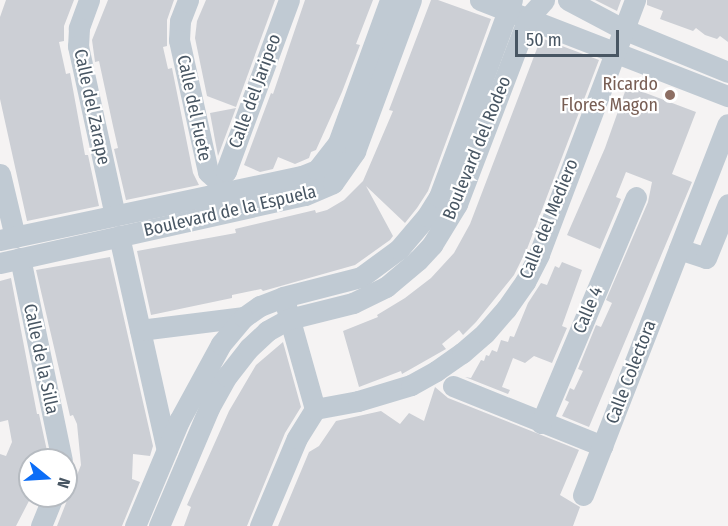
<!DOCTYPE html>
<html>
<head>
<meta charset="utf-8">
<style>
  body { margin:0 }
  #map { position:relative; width:728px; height:526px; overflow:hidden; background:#f5f3f3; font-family:"Fira Sans Condensed",sans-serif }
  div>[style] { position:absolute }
  .building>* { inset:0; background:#cccfd5 }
  .minor>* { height:21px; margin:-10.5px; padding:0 10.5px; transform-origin:10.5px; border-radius:10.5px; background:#c0cad3 }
  .dots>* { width:16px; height:16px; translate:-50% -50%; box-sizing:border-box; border:3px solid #fff; border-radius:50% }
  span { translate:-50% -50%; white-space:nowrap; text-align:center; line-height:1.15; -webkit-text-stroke:4.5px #fff; paint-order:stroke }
  .education-label { font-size:18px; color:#785e54 }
  .right { translate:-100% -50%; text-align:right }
  .street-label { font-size:18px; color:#485663 }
  .north { position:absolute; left:18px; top:448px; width:60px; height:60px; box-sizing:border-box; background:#fff; border:2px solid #b6bbc1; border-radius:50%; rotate:108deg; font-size:16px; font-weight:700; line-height:24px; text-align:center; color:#485663 }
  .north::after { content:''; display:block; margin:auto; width:21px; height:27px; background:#0b6df7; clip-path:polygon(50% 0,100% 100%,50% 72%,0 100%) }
  .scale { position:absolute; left:515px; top:30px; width:104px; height:27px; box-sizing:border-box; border:3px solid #485663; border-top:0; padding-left:8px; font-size:18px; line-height:21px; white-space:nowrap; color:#485663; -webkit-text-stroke:4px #fff; paint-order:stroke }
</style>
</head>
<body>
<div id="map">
  <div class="building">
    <i style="clip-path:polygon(6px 0,74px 0,64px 26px,64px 41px,59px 42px,66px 74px,70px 73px,85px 155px,88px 155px,99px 206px,27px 221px,0 99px,0 17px)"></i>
    <i style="clip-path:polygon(108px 0,174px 0,167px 20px,167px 46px,163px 47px,168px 69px,172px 68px,193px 173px,199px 185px,126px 200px,114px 149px,118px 148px,113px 126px,99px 61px,95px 62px,92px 40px)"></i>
    <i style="clip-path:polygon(206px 0,275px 0,236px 107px,207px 96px,195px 38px,197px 21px)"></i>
    <i style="clip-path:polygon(305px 0,373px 0,356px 44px,360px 45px,342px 92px,316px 150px,311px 152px,309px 158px,295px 164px,278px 157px,273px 169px,260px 172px,244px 165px,271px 93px,273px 94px)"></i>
    <i style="clip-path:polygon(431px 0,438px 0,491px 19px,428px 191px,417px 208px,405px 223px,366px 186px,393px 236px,390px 240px,355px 265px,263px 291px,261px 289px,232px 295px,232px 298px,151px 315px,137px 251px,236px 233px,235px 229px,315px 210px,316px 213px,327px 210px,344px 200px,363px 181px,393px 111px,389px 110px)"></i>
    <i style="clip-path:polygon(595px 0,621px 0,617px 11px)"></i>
    <i style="clip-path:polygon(647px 0,728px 0,728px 42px,720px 36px,717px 39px,705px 35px,696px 28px,693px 31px,660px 19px,663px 11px,647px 5px)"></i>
    <i style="clip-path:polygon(541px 38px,599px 60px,527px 249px,514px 275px,476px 322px,463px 335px,459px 330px,442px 344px,446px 349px,402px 374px,401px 371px,359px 387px,343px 331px,378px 317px,377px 315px,405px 298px,431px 278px,454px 253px,470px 224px)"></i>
    <i style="clip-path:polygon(627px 86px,696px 112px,672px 174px,692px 182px,589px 427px,562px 416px,569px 402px,565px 400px,570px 388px,574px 390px,583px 371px,578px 369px,596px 325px,601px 327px,612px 303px,606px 300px,648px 202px,652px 182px,626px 172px,616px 197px,621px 199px,600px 249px,567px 235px,605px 148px)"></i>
    <i style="clip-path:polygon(236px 108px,218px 156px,210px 113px)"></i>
    <i style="clip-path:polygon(110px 257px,153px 446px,150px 456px,133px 454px,132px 479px,140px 482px,122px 526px,57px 526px,81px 465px,77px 424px,73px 415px,70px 416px,36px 270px)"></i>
    <i style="clip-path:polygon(562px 262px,582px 270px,562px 326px,567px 328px,552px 363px,534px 356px,525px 363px,513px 358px,502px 387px,510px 390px,508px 394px,465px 377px,471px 378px,481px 360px,484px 361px,486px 355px,489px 356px,492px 350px,497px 352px,501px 340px,508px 342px,510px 336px,514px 337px,528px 303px,541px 283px,547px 285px,555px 266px,559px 268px)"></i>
    <i style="clip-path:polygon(11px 278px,37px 414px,39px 414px,49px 460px,30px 460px,30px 499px,16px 526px,0 526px,0 454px,6px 456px,12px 442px,8px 420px,0 422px,0 281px)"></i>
    <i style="clip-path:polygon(283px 342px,301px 407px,285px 433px,247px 526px,184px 526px,191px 507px,187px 505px,229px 411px,256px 365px)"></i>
    <i style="clip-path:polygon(435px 387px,448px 398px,579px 450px,560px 495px,580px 507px,573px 526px,278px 526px,309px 452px,319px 446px,336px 421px,381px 411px,400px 424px,409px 413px,424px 421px)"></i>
  </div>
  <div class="minor">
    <i style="left:89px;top:0;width:30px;rotate:110deg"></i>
    <i style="left:79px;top:28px;width:18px;rotate:93deg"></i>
    <i style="left:78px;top:46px;width:173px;rotate:77.7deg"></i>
    <i style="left:188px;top:0;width:22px;rotate:111deg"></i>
    <i style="left:180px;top:21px;width:19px;rotate:93deg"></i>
    <i style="left:179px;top:40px;width:135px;rotate:77.6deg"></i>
    <i style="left:208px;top:172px;width:13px;rotate:42deg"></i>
    <i style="left:218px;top:181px;width:25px;rotate:83deg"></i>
    <i style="left:480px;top:0;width:266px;rotate:21.2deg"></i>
    <i style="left:568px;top:0;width:62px;rotate:27.8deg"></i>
    <i style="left:623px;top:29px;width:113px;rotate:22.3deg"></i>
    <i style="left:0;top:174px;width:65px;rotate:76.6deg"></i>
    <i style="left:218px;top:181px;width:13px;rotate:-51deg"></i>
    <i style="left:226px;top:171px;width:182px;rotate:-69.8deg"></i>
    <i style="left:119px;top:236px;width:219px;rotate:77.4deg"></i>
    <i style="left:0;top:240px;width:309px;rotate:-12deg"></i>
    <i style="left:302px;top:176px;width:16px;rotate:-22deg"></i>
    <i style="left:317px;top:170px;width:34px;rotate:-52deg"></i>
    <i style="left:338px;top:143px;width:152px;rotate:-70deg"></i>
    <i style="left:679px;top:249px;width:28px;rotate:18deg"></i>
    <i style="left:706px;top:258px;width:58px;rotate:-67.8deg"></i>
    <i style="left:20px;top:258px;width:206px;rotate:78.3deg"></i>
    <i style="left:0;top:263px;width:312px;rotate:-12.6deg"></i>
    <i style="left:305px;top:195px;width:30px;rotate:-23deg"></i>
    <i style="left:333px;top:183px;width:39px;rotate:-55deg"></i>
    <i style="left:355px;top:151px;width:161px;rotate:-69.7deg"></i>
    <i style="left:286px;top:306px;width:107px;rotate:74.3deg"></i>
    <i style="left:140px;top:330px;width:105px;rotate:-7.1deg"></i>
    <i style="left:453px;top:386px;width:161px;rotate:21.9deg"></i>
    <i style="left:541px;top:423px;width:245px;rotate:-67.2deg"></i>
    <i style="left:583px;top:495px;width:398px;rotate:-68.7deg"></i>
    <i style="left:41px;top:526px;width:32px;rotate:-68deg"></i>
    <i style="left:135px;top:526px;width:114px;rotate:-67.3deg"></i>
    <i style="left:179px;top:421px;width:88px;rotate:-61.4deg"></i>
    <i style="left:221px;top:344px;width:35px;rotate:-50deg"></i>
    <i style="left:244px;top:317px;width:19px;rotate:-35deg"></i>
    <i style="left:260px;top:306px;width:25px;rotate:-21deg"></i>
    <i style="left:283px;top:297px;width:81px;rotate:-14.4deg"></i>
    <i style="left:361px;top:277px;width:47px;rotate:-36.4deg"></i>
    <i style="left:399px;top:249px;width:43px;rotate:-49.7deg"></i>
    <i style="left:427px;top:216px;width:22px;rotate:-58deg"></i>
    <i style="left:439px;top:197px;width:210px;rotate:-69.7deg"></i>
    <i style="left:159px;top:526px;width:128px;rotate:-67deg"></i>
    <i style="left:209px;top:408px;width:37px;rotate:-61deg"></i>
    <i style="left:227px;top:376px;width:36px;rotate:-52deg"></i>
    <i style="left:249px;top:348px;width:25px;rotate:-43deg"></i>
    <i style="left:267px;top:331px;width:25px;rotate:-29deg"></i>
    <i style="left:289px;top:319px;width:66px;rotate:-14deg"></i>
    <i style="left:353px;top:303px;width:37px;rotate:-26deg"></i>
    <i style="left:386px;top:287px;width:42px;rotate:-40.2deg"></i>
    <i style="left:418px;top:260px;width:21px;rotate:-47deg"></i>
    <i style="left:432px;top:245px;width:48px;rotate:-58.6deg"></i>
    <i style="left:457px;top:204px;width:199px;rotate:-69.1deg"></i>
    <i style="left:528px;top:18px;width:24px;rotate:-48deg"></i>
    <i style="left:260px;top:526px;width:95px;rotate:-67.2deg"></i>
    <i style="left:297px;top:438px;width:34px;rotate:-58deg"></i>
    <i style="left:315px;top:409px;width:44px;rotate:-10.5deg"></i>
    <i style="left:358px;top:401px;width:55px;rotate:-16.8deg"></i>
    <i style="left:411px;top:385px;width:29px;rotate:-29deg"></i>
    <i style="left:436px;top:371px;width:32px;rotate:-35deg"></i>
    <i style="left:462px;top:353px;width:30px;rotate:-41deg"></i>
    <i style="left:485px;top:333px;width:32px;rotate:-49deg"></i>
    <i style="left:506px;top:309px;width:33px;rotate:-55deg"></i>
    <i style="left:525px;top:282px;width:31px;rotate:-63deg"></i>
    <i style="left:539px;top:254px;width:272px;rotate:-69.3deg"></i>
  </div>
  <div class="dots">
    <i style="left:670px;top:95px;background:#8d6e63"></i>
  </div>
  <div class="education-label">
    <span class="right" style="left:658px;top:95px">Ricardo<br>Flores Magon</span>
  </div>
  <div class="street-label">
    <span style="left:255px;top:91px;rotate:-70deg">Calle del Jaripeo</span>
    <span style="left:92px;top:107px;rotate:78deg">Calle del Zarape</span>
    <span style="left:194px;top:108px;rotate:78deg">Calle del Fuete</span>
    <span style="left:477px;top:148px;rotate:-68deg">Boulevard del Rodeo</span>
    <span style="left:230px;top:211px;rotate:-13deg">Boulevard de la Espuela</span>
    <span style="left:549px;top:219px;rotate:-68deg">Calle del Mediero</span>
    <span style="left:588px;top:310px;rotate:-67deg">Calle 4</span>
    <span style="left:41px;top:359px;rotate:78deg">Calle de la Silla</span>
    <span style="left:631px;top:372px;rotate:-69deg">Calle Colectora</span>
  </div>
  <div class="north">N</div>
  <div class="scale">50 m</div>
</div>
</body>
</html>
